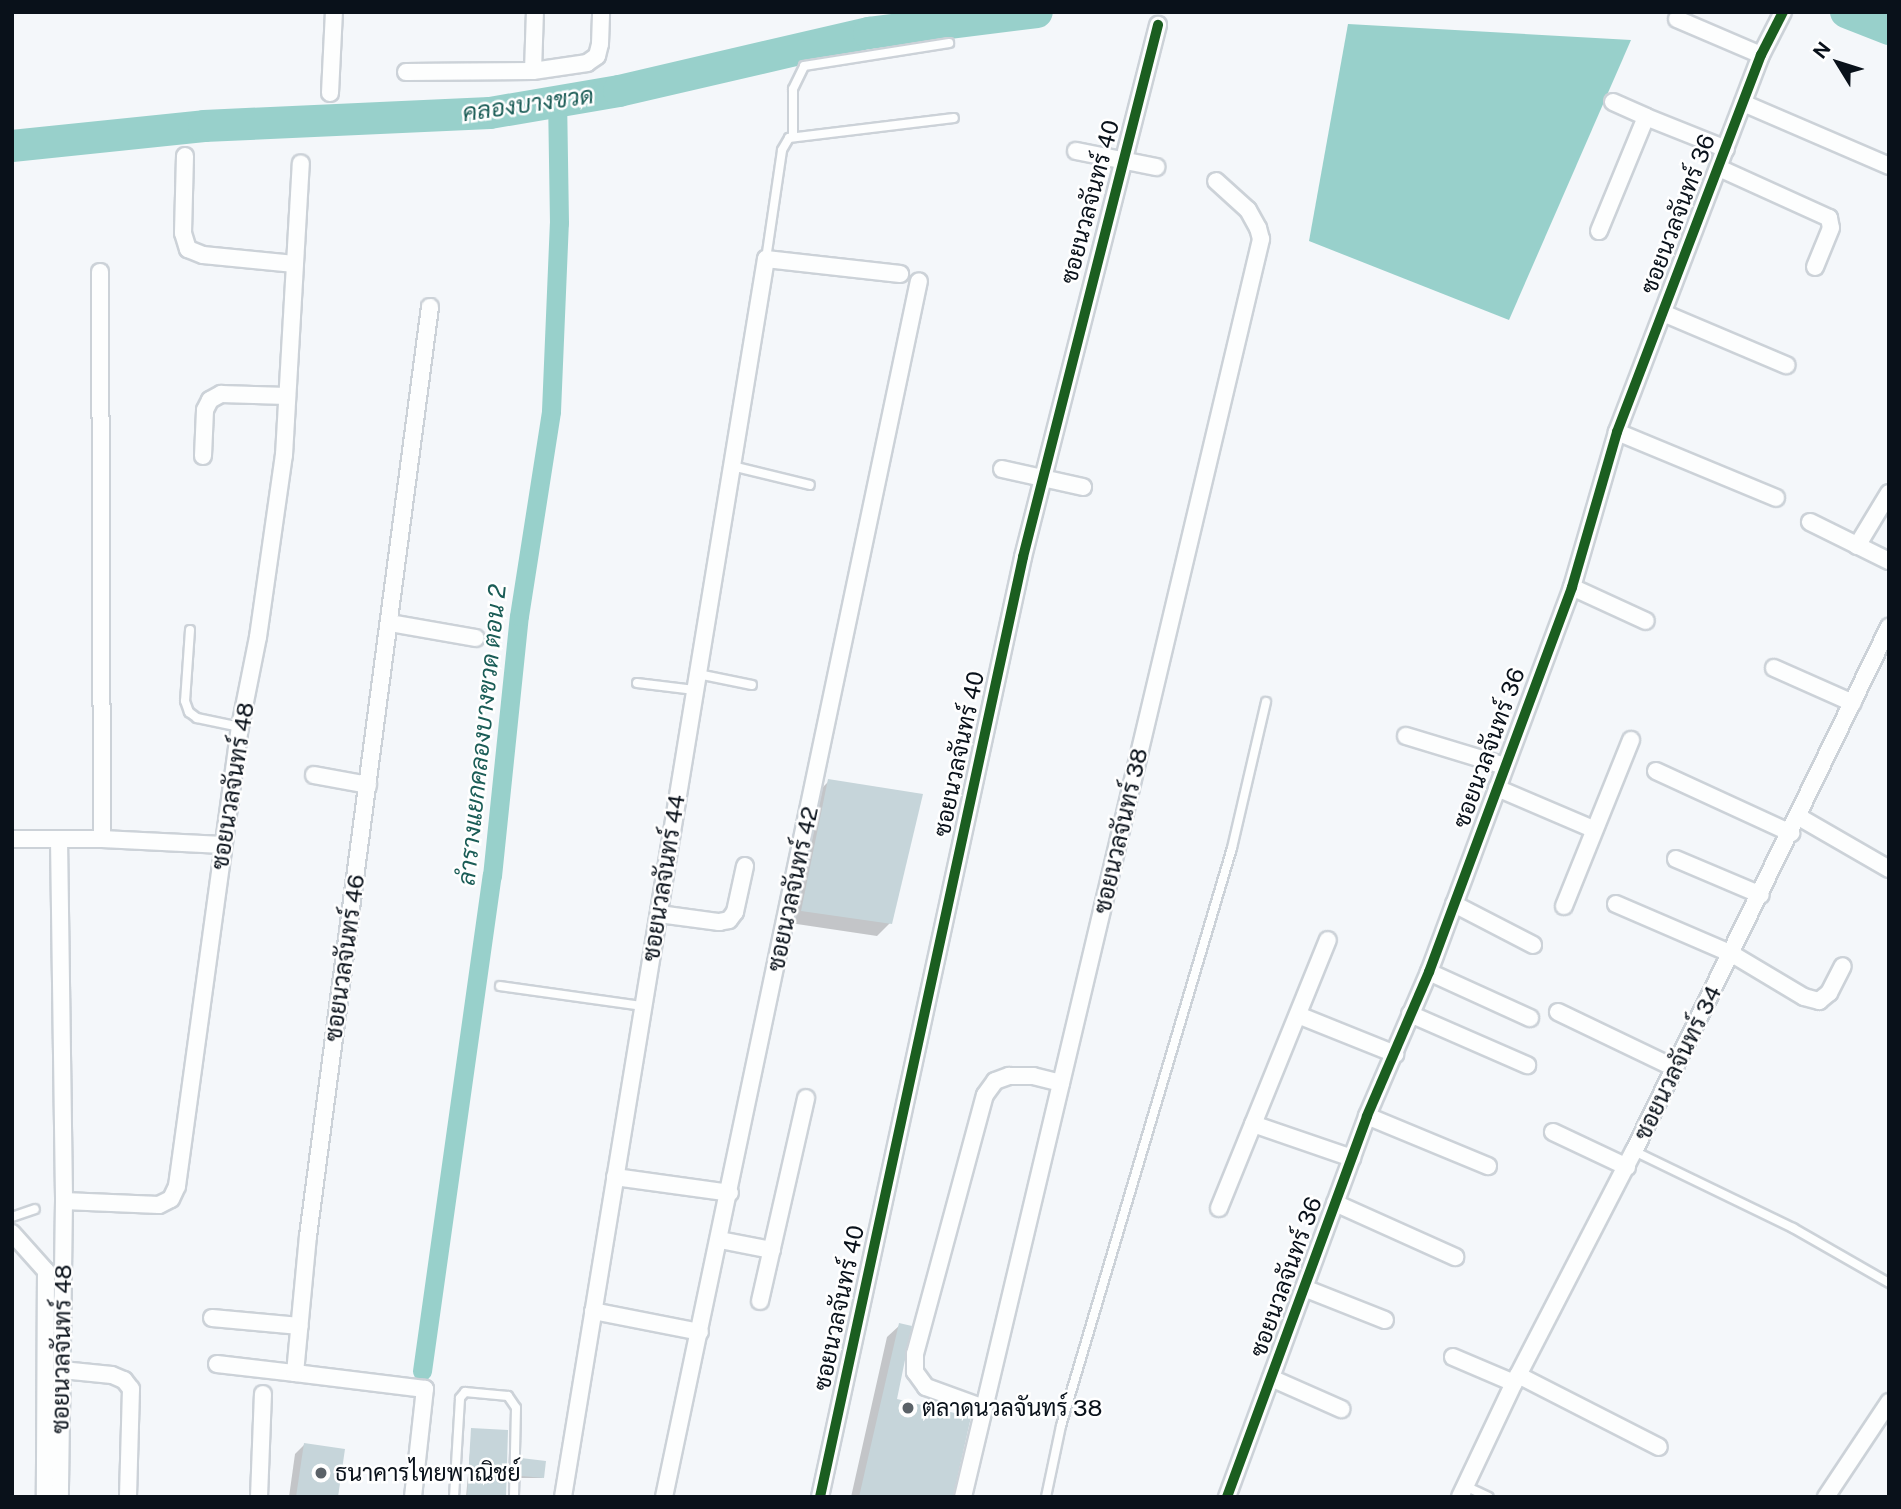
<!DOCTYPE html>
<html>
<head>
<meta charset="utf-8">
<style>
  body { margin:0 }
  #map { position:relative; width:1901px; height:1509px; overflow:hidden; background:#f4f7fa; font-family:"Public Sans",Sarabun,sans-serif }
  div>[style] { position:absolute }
  .water>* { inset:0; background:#98d0cb }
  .shadow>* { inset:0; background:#0003 }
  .canal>* { height:19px; margin:-9.5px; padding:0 9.5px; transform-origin:9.5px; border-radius:9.5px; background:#98d0cb }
  .river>* { height:32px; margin:-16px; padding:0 16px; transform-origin:16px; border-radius:16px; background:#98d0cb }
  .building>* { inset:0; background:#c6d5da }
  .roads { filter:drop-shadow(2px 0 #ccd2d8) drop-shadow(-2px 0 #ccd2d8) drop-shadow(0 2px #ccd2d8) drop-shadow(0 -2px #ccd2d8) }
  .lane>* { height:8px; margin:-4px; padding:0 4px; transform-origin:4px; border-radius:4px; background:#fdfefe }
  .street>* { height:16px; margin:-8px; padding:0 8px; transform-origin:8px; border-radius:8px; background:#fdfefe }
  .cycleway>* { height:10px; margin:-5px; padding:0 5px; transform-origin:5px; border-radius:5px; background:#1b5e20 }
  .dots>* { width:19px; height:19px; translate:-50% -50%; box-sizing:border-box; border:4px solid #fff; border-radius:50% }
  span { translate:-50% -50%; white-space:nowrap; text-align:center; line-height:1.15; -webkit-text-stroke:5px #fff; paint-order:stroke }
  .street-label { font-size:23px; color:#09111a }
  .poi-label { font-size:23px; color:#09111a }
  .left { translate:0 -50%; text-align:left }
  .water-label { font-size:24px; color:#1a5c56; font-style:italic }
  .frame { position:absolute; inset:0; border:14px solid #09111a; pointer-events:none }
  .north { position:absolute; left:1803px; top:28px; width:70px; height:70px; -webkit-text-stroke:5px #fff; paint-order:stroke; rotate:308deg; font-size:19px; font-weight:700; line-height:28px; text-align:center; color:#09111a }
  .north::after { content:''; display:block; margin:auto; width:24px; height:32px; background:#09111a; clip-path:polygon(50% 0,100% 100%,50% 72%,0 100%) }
</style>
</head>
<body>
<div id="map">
  <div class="water">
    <i style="clip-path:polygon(1348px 24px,1631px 40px,1509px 320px,1309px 241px)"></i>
  </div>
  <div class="shadow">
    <i style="clip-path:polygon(829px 781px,890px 923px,877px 936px,790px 923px,816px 794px)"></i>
    <i style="clip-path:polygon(900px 1325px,895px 1400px,952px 1497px,851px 1497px,887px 1337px)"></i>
    <i style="clip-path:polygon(472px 1430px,504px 1497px,466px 1497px)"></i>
    <i style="clip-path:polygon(304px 1445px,337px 1497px,289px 1497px,295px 1454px)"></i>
    <i style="clip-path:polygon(522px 1460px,543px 1478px,519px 1478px)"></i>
  </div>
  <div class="canal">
    <i style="left:422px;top:1371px;width:500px;rotate:-82deg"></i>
    <i style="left:492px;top:876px;width:261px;rotate:-84.1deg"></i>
    <i style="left:519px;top:616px;width:207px;rotate:-81.1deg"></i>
    <i style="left:551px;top:411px;width:188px;rotate:-87.6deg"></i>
    <i style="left:559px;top:223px;width:121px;rotate:-90.9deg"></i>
  </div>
  <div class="river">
    <i style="left:1846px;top:12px;width:46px;rotate:21.6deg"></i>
    <i style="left:12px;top:146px;width:193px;rotate:-5.9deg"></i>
    <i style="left:204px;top:126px;width:286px;rotate:-2.6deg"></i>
    <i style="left:490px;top:113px;width:131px;rotate:-9.7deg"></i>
    <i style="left:619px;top:91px;width:257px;rotate:-13.1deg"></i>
    <i style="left:869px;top:33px;width:169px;rotate:-7.1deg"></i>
  </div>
  <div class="building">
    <i style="clip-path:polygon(828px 779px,923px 794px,892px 924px,801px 911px)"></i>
    <i style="clip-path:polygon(899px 1323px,912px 1326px,897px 1399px,971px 1417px,953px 1497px,859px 1497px)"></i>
    <i style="clip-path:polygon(471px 1428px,508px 1430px,506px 1497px,467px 1497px)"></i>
    <i style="clip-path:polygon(304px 1443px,345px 1449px,338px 1497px,296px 1497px)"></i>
    <i style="clip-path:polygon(521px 1458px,546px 1461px,544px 1478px,521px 1476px)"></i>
  </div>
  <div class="roads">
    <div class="lane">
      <i style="left:793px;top:136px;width:47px;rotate:-90deg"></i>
      <i style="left:793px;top:89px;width:25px;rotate:-64deg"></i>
      <i style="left:804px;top:66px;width:147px;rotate:-9deg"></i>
      <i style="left:766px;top:259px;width:110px;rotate:-81.6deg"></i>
      <i style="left:782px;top:150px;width:14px;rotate:-60deg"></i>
      <i style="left:789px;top:138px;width:166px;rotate:-6.9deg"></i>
      <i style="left:732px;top:466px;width:80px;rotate:13.7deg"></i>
      <i style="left:190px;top:630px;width:71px;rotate:94deg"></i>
      <i style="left:185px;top:701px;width:12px;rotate:70deg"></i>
      <i style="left:189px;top:712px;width:10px;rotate:37deg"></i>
      <i style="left:197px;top:718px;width:44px;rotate:11.8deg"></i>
      <i style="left:698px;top:674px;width:55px;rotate:11.5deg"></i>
      <i style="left:637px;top:683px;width:58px;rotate:6.9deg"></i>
      <i style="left:500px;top:986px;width:144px;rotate:8deg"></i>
      <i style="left:1634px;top:1151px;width:177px;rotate:25.8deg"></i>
      <i style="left:1793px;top:1228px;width:111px;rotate:29.8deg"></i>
      <i style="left:12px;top:1217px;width:24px;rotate:-19deg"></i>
      <i style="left:1465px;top:1486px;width:26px;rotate:25deg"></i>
      <i style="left:454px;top:1497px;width:99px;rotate:-86.5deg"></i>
      <i style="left:460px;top:1398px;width:8px;rotate:-50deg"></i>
      <i style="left:465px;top:1392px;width:43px;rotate:5.3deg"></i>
      <i style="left:508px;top:1396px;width:14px;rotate:56deg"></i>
      <i style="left:516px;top:1408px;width:89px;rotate:91.3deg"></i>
      <i style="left:1046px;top:1497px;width:73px;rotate:-78.1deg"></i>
      <i style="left:1061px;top:1426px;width:603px;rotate:-73.52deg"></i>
      <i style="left:1232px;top:848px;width:150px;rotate:-76.9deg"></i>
    </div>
    <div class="street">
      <i style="left:1677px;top:19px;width:91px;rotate:23.2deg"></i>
      <i style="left:533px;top:71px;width:59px;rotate:-88.1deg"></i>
      <i style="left:406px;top:72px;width:127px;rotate:-0.5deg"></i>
      <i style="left:533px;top:71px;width:55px;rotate:-8.4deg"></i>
      <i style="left:587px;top:63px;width:12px;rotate:-35deg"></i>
      <i style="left:597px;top:56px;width:12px;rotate:-76deg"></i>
      <i style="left:600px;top:44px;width:32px;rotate:-88deg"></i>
      <i style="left:330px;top:93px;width:81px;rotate:-87.2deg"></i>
      <i style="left:1613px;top:102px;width:36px;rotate:24deg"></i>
      <i style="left:1743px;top:103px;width:159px;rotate:23.3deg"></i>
      <i style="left:1076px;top:151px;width:82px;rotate:11.3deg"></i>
      <i style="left:185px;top:156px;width:77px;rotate:91.5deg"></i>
      <i style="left:183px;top:233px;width:17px;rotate:73deg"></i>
      <i style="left:188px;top:249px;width:16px;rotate:22deg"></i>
      <i style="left:203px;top:255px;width:92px;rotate:5.6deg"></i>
      <i style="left:1719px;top:168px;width:121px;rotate:24.4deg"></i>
      <i style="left:1829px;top:218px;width:10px;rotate:79deg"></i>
      <i style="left:1831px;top:228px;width:42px;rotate:112.3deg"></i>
      <i style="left:1599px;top:231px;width:123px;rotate:-67.6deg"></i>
      <i style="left:1646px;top:117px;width:86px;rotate:21.8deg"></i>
      <i style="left:100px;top:272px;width:567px;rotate:89.8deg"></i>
      <i style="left:1663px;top:313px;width:134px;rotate:22.9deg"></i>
      <i style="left:1617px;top:432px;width:172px;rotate:22.5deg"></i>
      <i style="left:203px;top:456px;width:46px;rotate:-87.5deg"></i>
      <i style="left:205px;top:410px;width:11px;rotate:-63deg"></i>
      <i style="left:210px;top:400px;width:13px;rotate:-29deg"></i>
      <i style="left:221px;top:394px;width:66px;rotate:1.7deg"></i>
      <i style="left:1002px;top:469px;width:83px;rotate:12.5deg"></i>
      <i style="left:1810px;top:522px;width:88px;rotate:26.3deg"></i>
      <i style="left:1857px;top:546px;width:62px;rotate:-58.9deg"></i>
      <i style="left:1572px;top:587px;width:81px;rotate:24.7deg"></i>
      <i style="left:390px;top:623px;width:87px;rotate:9.9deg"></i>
      <i style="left:1774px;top:668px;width:86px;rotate:23.9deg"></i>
      <i style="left:1406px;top:736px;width:103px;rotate:16.9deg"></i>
      <i style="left:1656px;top:771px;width:149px;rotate:24.7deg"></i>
      <i style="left:314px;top:775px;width:55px;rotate:10.5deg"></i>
      <i style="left:1497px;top:788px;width:104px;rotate:23.1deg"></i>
      <i style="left:1799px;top:817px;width:104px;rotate:30deg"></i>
      <i style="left:12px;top:839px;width:90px"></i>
      <i style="left:102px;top:839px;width:121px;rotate:2.8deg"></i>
      <i style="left:59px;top:839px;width:362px;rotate:89.2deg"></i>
      <i style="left:64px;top:1201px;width:296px;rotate:90.8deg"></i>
      <i style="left:1676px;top:859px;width:92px;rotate:23deg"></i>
      <i style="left:1454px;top:904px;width:89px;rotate:27.4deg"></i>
      <i style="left:1616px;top:904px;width:126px;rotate:23.3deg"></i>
      <i style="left:1732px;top:954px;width:84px;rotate:30.8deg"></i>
      <i style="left:1804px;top:997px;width:16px;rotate:15deg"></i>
      <i style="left:1819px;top:1001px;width:13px;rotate:-39deg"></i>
      <i style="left:1829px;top:993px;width:30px;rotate:-63deg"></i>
      <i style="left:1564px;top:906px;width:179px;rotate:-68deg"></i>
      <i style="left:659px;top:914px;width:61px;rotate:7.6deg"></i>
      <i style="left:719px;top:922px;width:10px;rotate:-11deg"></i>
      <i style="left:729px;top:920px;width:10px;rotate:-53deg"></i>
      <i style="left:735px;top:912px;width:47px;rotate:-77.7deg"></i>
      <i style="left:1429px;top:972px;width:111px;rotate:24.5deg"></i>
      <i style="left:1558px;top:1012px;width:130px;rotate:25.6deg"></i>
      <i style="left:1410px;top:1014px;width:128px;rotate:23.6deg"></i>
      <i style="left:1298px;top:1015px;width:105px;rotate:21.9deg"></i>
      <i style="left:1367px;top:1116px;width:131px;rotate:22.5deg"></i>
      <i style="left:1253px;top:1124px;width:105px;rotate:19deg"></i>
      <i style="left:1553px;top:1132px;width:82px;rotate:25.3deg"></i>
      <i style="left:615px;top:1177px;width:116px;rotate:7.9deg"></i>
      <i style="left:64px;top:1201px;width:95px;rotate:2.4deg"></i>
      <i style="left:159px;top:1205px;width:13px;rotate:-27deg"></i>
      <i style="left:171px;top:1199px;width:14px;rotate:-65deg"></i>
      <i style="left:177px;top:1186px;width:463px;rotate:-82.2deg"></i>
      <i style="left:240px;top:727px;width:92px;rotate:-78.7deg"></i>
      <i style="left:258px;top:637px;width:184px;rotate:-81.9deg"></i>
      <i style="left:284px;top:455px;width:292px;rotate:-86.7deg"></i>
      <i style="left:1335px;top:1203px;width:132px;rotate:24.2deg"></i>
      <i style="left:1219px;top:1208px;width:289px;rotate:-67.9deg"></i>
      <i style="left:12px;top:1233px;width:51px;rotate:48.2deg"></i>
      <i style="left:46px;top:1271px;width:226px;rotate:90.3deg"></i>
      <i style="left:720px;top:1240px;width:53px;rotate:10.9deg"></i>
      <i style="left:1304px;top:1288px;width:87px;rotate:21.6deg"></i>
      <i style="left:760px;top:1301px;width:208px;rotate:-77.2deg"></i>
      <i style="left:593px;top:1311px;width:109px;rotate:11.1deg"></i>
      <i style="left:212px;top:1318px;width:88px;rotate:5.2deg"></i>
      <i style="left:1453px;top:1357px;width:66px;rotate:23.1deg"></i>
      <i style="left:217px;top:1364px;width:79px;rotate:6.6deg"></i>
      <i style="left:62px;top:1370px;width:50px;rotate:5.7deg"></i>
      <i style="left:112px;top:1375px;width:13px;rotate:23deg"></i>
      <i style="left:124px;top:1380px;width:11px;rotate:52deg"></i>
      <i style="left:131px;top:1389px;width:108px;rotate:91.6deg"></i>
      <i style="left:1518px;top:1375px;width:158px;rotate:27.1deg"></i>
      <i style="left:1271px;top:1378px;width:77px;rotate:23.9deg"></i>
      <i style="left:984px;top:1408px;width:62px;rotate:-160.1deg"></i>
      <i style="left:926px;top:1387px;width:19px;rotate:-126deg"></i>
      <i style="left:915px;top:1372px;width:18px;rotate:-90deg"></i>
      <i style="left:915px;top:1354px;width:268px;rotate:-74.9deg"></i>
      <i style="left:985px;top:1095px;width:17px;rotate:-54deg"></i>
      <i style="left:995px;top:1081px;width:15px;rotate:-20deg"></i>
      <i style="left:1009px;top:1076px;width:24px"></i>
      <i style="left:1033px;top:1076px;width:29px;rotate:14deg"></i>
      <i style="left:259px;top:1497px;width:103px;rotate:-87.8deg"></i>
      <i style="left:413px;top:1497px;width:109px;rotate:-83.7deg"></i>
      <i style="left:425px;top:1389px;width:131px;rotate:-173deg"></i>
      <i style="left:295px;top:1373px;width:138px;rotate:-84.6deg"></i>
      <i style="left:308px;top:1236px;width:937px;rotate:-82.52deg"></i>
      <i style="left:563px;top:1497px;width:1255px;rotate:-80.69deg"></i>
      <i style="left:766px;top:259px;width:135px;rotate:6.4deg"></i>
      <i style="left:664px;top:1497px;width:1242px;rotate:-78.16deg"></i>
      <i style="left:820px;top:1497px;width:962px;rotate:-77.81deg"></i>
      <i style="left:1023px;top:557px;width:549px;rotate:-75.76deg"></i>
      <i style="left:963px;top:1497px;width:1293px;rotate:-76.67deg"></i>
      <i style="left:1261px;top:239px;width:11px;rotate:-105deg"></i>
      <i style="left:1258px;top:228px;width:21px;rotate:-119deg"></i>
      <i style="left:1248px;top:210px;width:43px;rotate:-137.8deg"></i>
      <i style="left:1227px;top:1497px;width:406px;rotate:-69.8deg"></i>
      <i style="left:1367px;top:1116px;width:157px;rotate:-66.7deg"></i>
      <i style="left:1429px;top:972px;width:411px;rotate:-69.6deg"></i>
      <i style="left:1572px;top:587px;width:161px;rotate:-73.8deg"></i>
      <i style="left:1617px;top:432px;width:404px;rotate:-69.1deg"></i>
      <i style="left:1761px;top:55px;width:48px;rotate:-62.9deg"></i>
      <i style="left:1460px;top:1497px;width:126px;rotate:-64.7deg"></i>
      <i style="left:1514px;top:1383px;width:261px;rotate:-62.7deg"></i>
      <i style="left:1634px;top:1151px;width:583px;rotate:-64.05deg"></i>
      <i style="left:1826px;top:1497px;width:114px;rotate:-56.4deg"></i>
    </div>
  </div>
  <div class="cycleway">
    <i style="left:820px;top:1497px;width:962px;rotate:-77.81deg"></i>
    <i style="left:1023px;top:557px;width:549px;rotate:-75.76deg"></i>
    <i style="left:1227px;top:1497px;width:406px;rotate:-69.8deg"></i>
    <i style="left:1367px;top:1116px;width:157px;rotate:-66.7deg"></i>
    <i style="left:1429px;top:972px;width:411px;rotate:-69.6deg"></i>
    <i style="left:1572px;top:587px;width:161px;rotate:-73.8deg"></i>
    <i style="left:1617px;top:432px;width:404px;rotate:-69.1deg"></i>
    <i style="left:1761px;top:55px;width:48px;rotate:-62.9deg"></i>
  </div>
  <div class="dots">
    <i style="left:908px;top:1408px;background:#5b6268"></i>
    <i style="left:321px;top:1473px;background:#5b6268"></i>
  </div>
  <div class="street-label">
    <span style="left:1090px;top:202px;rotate:-75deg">ซอยนวลจันทร์ 40</span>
    <span style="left:1678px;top:214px;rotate:-69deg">ซอยนวลจันทร์ 36</span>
    <span style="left:1489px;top:748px;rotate:-70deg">ซอยนวลจันทร์ 36</span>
    <span style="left:959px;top:754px;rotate:-78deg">ซอยนวลจันทร์ 40</span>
    <span style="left:233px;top:786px;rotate:-81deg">ซอยนวลจันทร์ 48</span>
    <span style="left:1121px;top:831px;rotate:-77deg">ซอยนวลจันทร์ 38</span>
    <span style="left:664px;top:878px;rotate:-81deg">ซอยนวลจันทร์ 44</span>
    <span style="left:793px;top:889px;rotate:-78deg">ซอยนวลจันทร์ 42</span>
    <span style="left:345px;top:958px;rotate:-82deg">ซอยนวลจันทร์ 46</span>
    <span style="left:1678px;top:1063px;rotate:-64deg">ซอยนวลจันทร์ 34</span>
    <span style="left:1286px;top:1277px;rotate:-70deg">ซอยนวลจันทร์ 36</span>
    <span style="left:839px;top:1308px;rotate:-78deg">ซอยนวลจันทร์ 40</span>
    <span style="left:62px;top:1349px;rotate:-89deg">ซอยนวลจันทร์ 48</span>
  </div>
  <div class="poi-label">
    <span class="left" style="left:922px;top:1408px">ตลาดนวลจันทร์ 38</span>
    <span class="left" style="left:335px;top:1473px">ธนาคารไทยพาณิชย์</span>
  </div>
  <div class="water-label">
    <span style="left:528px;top:104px;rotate:-8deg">คลองบางขวด</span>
    <span style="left:482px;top:735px;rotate:-84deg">ลำรางแยกคลองบางขวด ตอน 2</span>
  </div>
  <div class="frame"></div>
  <div class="north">N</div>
</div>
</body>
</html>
